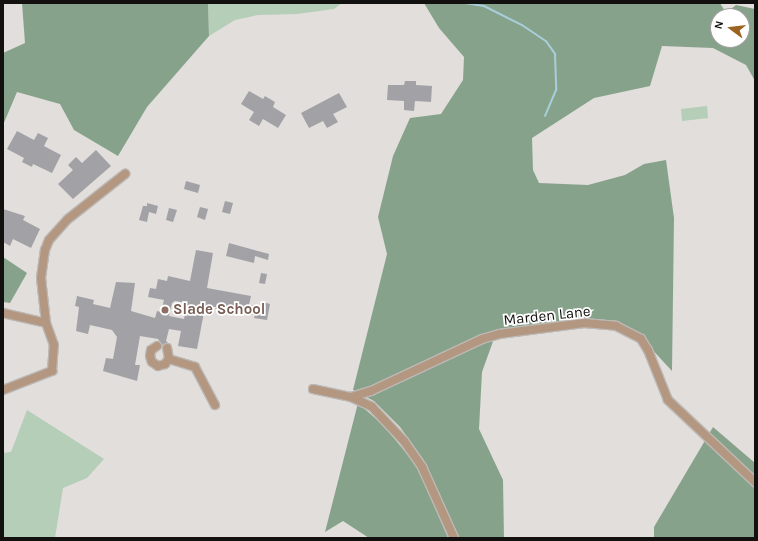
<!DOCTYPE html>
<html>
<head>
<meta charset="utf-8">
<style>
  body { margin:0 }
  #map { position:relative; width:758px; height:541px; overflow:hidden; background:#e1dedb; font-family:Karla,sans-serif }
  div>[style] { position:absolute }
  .green>* { inset:0; background:#b4ceb7 }
  .forest>* { inset:0; background:#87a28b }
  .stream>* { height:2px; margin:-1px; padding:0 1px; transform-origin:1px; border-radius:1px; background:#a7cfdb }
  .building>* { inset:0; background:#a2a2a6 }
  .roads { filter:drop-shadow(1px 0 #bcb9b6) drop-shadow(-1px 0 #bcb9b6) drop-shadow(0 1px #bcb9b6) drop-shadow(0 -1px #bcb9b6) }
  .minor>* { height:8px; margin:-4px; padding:0 4px; transform-origin:4px; border-radius:4px; background:#b49780 }
  .dots>* { width:11px; height:11px; translate:-50% -50%; box-sizing:border-box; border:2px solid #fff; border-radius:50% }
  span { translate:-50% -50%; white-space:nowrap; text-align:center; line-height:1.15; -webkit-text-stroke:3.5px #fff; paint-order:stroke }
  .education-label { font-size:15px; color:#785e54; font-weight:700 }
  .left { translate:0 -50%; text-align:left }
  .street-label { font-size:15px; color:#121110 }
  .frame { position:absolute; inset:0; border:4px solid #121110; pointer-events:none }
  .north { position:absolute; left:710px; top:8px; width:40px; height:40px; box-sizing:border-box; background:#fff; border:1px solid #a0a09f; border-radius:50%; rotate:285deg; font-size:11px; font-weight:700; line-height:16px; text-align:center; color:#121110 }
  .north::after { content:''; display:block; margin:auto; width:14px; height:18px; background:#9c631f; clip-path:polygon(50% 0,100% 100%,50% 72%,0 100%) }
</style>
</head>
<body>
<div id="map">
  <div class="green">
    <i style="clip-path:polygon(208px 3px,342px 3px,334px 9px,297px 14px,258px 15px,235px 20px,209px 36px)"></i>
    <i style="clip-path:polygon(707px 106px,708px 118px,682px 121px,681px 109px)"></i>
    <i style="clip-path:polygon(27px 410px,104px 459px,87px 478px,63px 488px,55px 538px,3px 538px,3px 453px,11px 452px)"></i>
  </div>
  <div class="forest">
    <i style="clip-path:polygon(22px 3px,208px 3px,209px 36px,147px 107px,118px 156px,74px 130px,60px 104px,17px 92px,3px 125px,3px 53px,25px 43px)"></i>
    <i style="clip-path:polygon(evenodd,424px 3px,720px 3px,726px 13px,736px 5px,755px 9px,755px 81px,746px 65px,713px 48px,662px 46px,650px 86px,594px 98px,532px 138px,533px 170px,539px 183px,588px 185px,625px 175px,644px 164px,666px 160px,674px 218px,672px 371px,647px 344px,615px 328px,584px 323px,536px 324px,496px 333px,482px 372px,479px 429px,503px 480px,504px 538px,459px 538px,423px 459px,400px 427px,374px 401px,353px 390px,387px 254px,378px 217px,393px 156px,410px 118px,441px 114px,463px 80px,464px 57px,439px 28px,424px 3px,718px 16px,742px 16px,742px 40px,718px 40px,718px 16px)"></i>
    <i style="clip-path:polygon(3px 257px,27px 273px,10px 303px,3px 302px)"></i>
    <i style="clip-path:polygon(358px 403px,383px 425px,417px 466px,448px 538px,369px 538px,343px 521px,325px 532px)"></i>
    <i style="clip-path:polygon(713px 427px,755px 463px,755px 538px,654px 538px,654px 527px)"></i>
  </div>
  <div class="stream">
    <i style="left:465px;top:3px;width:19px;rotate:9deg"></i>
    <i style="left:484px;top:6px;width:42px;rotate:26.6deg"></i>
    <i style="left:522px;top:25px;width:29px;rotate:34deg"></i>
    <i style="left:546px;top:41px;width:16px;rotate:55deg"></i>
    <i style="left:555px;top:54px;width:36px;rotate:88deg"></i>
    <i style="left:556px;top:90px;width:28px;rotate:113deg"></i>
  </div>
  <div class="building">
    <i style="clip-path:polygon(405px 81px,416px 81px,416px 85px,432px 86px,431px 102px,415px 101px,414px 111px,404px 110px,404px 101px,387px 100px,388px 85px,404px 85px)"></i>
    <i style="clip-path:polygon(249px 91px,263px 99px,265px 96px,275px 102px,273px 107px,286px 115px,278px 128px,263px 119px,259px 126px,249px 120px,254px 112px,241px 104px)"></i>
    <i style="clip-path:polygon(339px 93px,347px 107px,333px 114px,338px 122px,327px 128px,323px 121px,309px 128px,301px 113px)"></i>
    <i style="clip-path:polygon(17px 131px,34px 140px,38px 133px,48px 138px,44px 146px,61px 155px,52px 173px,33px 164px,32px 167px,22px 162px,24px 158px,7px 149px)"></i>
    <i style="clip-path:polygon(96px 150px,111px 166px,73px 199px,58px 184px,73px 170px,68px 165px,76px 157px,82px 163px)"></i>
    <i style="clip-path:polygon(186px 181px,200px 185px,198px 193px,184px 189px)"></i>
    <i style="clip-path:polygon(225px 201px,233px 203px,230px 214px,222px 212px)"></i>
    <i style="clip-path:polygon(147px 203px,158px 206px,156px 214px,149px 212px,147px 222px,139px 220px,143px 206px,147px 206px)"></i>
    <i style="clip-path:polygon(200px 207px,208px 209px,205px 220px,197px 217px)"></i>
    <i style="clip-path:polygon(169px 208px,177px 210px,173px 222px,166px 220px)"></i>
    <i style="clip-path:polygon(3px 209px,25px 216px,23px 220px,40px 229px,31px 248px,13px 239px,10px 246px,3px 242px)"></i>
    <i style="clip-path:polygon(229px 243px,269px 254px,268px 260px,255px 256px,254px 263px,226px 256px)"></i>
    <i style="clip-path:polygon(evenodd,196px 250px,213px 253px,207px 288px,251px 296px,249px 305px,262px 307px,263px 302px,270px 304px,267px 320px,254px 318px,255px 315px,205px 307px,197px 349px,178px 346px,181px 331px,169px 329px,166px 341px,168px 343px,162px 345px,158px 339px,140px 336px,135px 365px,140px 365px,137px 381px,103px 371px,106px 358px,113px 359px,117px 337px,112px 330px,90px 325px,88px 334px,76px 331px,79px 307px,75px 306px,77px 296px,94px 300px,93px 304px,110px 308px,116px 282px,135px 283px,131px 311px,155px 318px,157px 311px,161px 312px,164px 300px,148px 297px,150px 288px,156px 289px,158px 279px,167px 281px,168px 276px,190px 281px,196px 250px,175px 301px,187px 303px,184px 319px,169px 316px,172px 303px,175px 301px)"></i>
    <i style="clip-path:polygon(261px 273px,267px 274px,265px 284px,259px 283px)"></i>
  </div>
  <div class="roads">
    <div class="minor">
      <i style="left:3px;top:313px;width:44px;rotate:13.1deg"></i>
      <i style="left:157px;top:346px;width:7px;rotate:146deg"></i>
      <i style="left:151px;top:350px;width:6px;rotate:99deg"></i>
      <i style="left:150px;top:356px;width:6px;rotate:72deg"></i>
      <i style="left:152px;top:362px;width:7px;rotate:34deg"></i>
      <i style="left:158px;top:366px;width:7px;rotate:-16deg"></i>
      <i style="left:165px;top:364px;width:6px;rotate:-51deg"></i>
      <i style="left:169px;top:359px;width:11px;rotate:-100deg"></i>
      <i style="left:169px;top:359px;width:27px;rotate:17deg"></i>
      <i style="left:195px;top:367px;width:43px;rotate:62.2deg"></i>
      <i style="left:313px;top:389px;width:39px;rotate:12deg"></i>
      <i style="left:351px;top:397px;width:23px;rotate:25deg"></i>
      <i style="left:372px;top:407px;width:47px;rotate:46.7deg"></i>
      <i style="left:404px;top:441px;width:32px;rotate:55deg"></i>
      <i style="left:422px;top:467px;width:78px;rotate:65.7deg"></i>
      <i style="left:3px;top:390px;width:53px;rotate:-21.2deg"></i>
      <i style="left:52px;top:371px;width:26px;rotate:-86deg"></i>
      <i style="left:54px;top:345px;width:23px;rotate:-110deg"></i>
      <i style="left:46px;top:323px;width:45px;rotate:-96.3deg"></i>
      <i style="left:41px;top:278px;width:28px;rotate:-82deg"></i>
      <i style="left:45px;top:250px;width:11px;rotate:-68deg"></i>
      <i style="left:49px;top:240px;width:28px;rotate:-48deg"></i>
      <i style="left:68px;top:219px;width:73px;rotate:-38.3deg"></i>
      <i style="left:351px;top:397px;width:21px;rotate:-17deg"></i>
      <i style="left:371px;top:391px;width:123px;rotate:-25.1deg"></i>
      <i style="left:482px;top:339px;width:18px;rotate:-16deg"></i>
      <i style="left:499px;top:334px;width:86px;rotate:-7.4deg"></i>
      <i style="left:584px;top:323px;width:32px;rotate:5deg"></i>
      <i style="left:616px;top:326px;width:28px;rotate:27deg"></i>
      <i style="left:641px;top:339px;width:13px;rotate:58deg"></i>
      <i style="left:648px;top:350px;width:54px;rotate:68.2deg"></i>
      <i style="left:668px;top:400px;width:120px;rotate:43.3deg"></i>
    </div>
  </div>
  <div class="dots">
    <i style="left:165px;top:310px;background:#8d6e63"></i>
  </div>
  <div class="education-label">
    <span class="left" style="left:173px;top:310px">Slade School</span>
  </div>
  <div class="street-label">
    <span style="left:547px;top:316px;rotate:-6deg">Marden Lane</span>
  </div>
  <div class="frame"></div>
  <div class="north">N</div>
</div>
</body>
</html>
